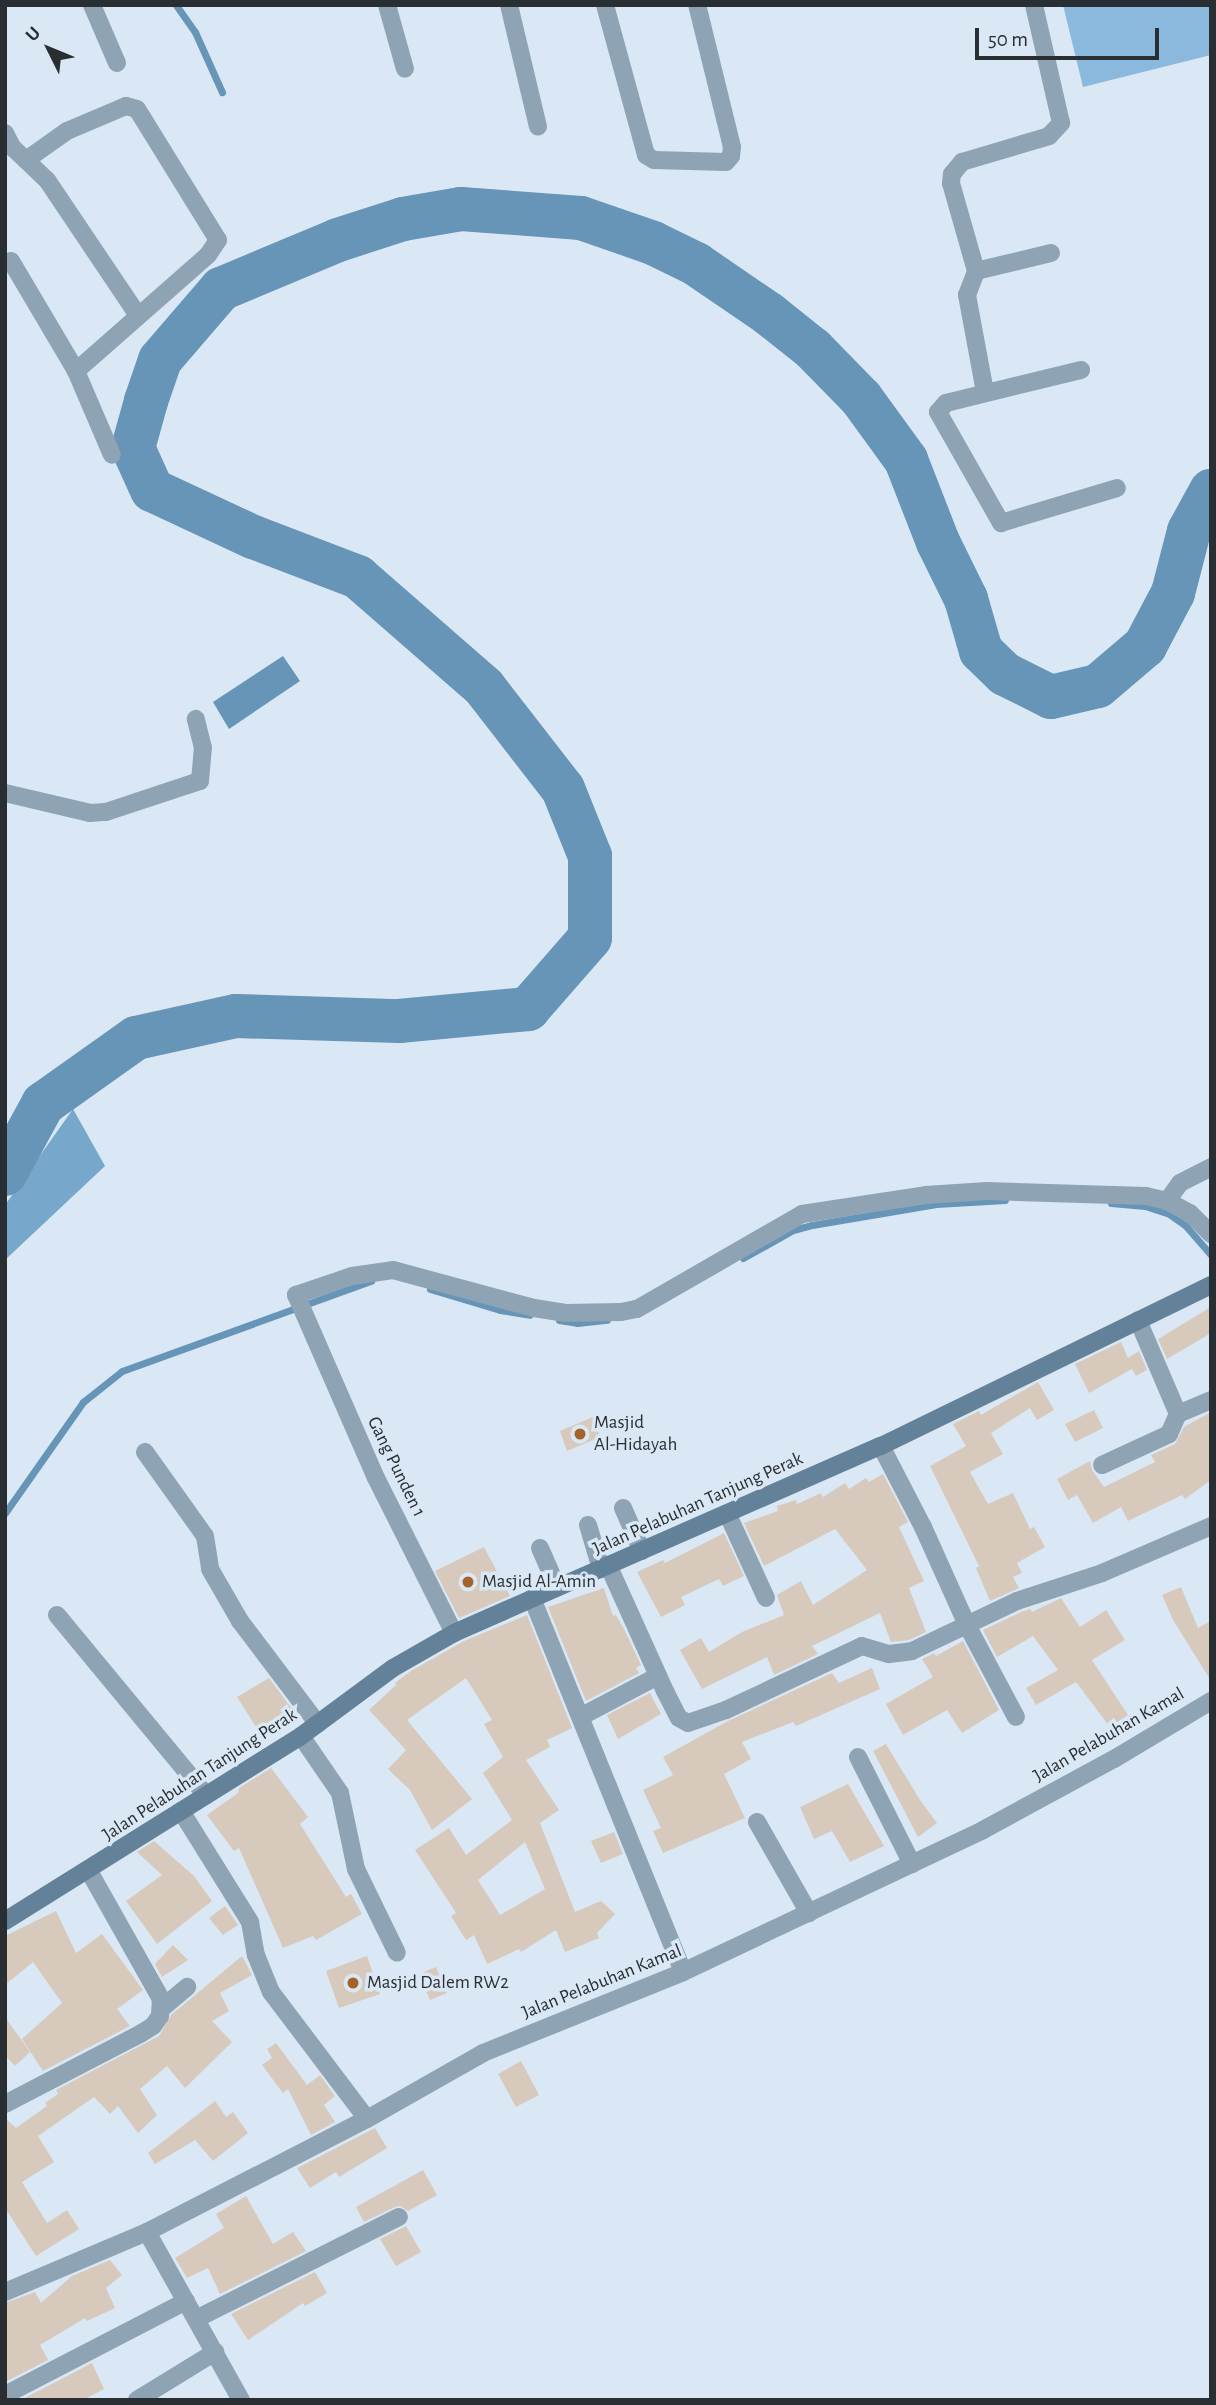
<!DOCTYPE html>
<html>
<head>
<meta charset="utf-8">
<style>
  body { margin:0 }
  #map { position:relative; width:1216px; height:2405px; overflow:hidden; background:#d9e8f4; font-family:"Alegreya Sans",sans-serif }
  div>[style] { position:absolute }
  .green>* { inset:0; background:#8ab9dd }
  .forest>* { inset:0; background:#77a7ca }
  .water>* { inset:0; background:#6695b8 }
  .stream>* { height:7px; margin:-3.5px; padding:0 3.5px; transform-origin:3.5px; border-radius:3.5px; background:#6695b8 }
  .river>* { height:44px; margin:-22px; padding:0 22px; transform-origin:22px; border-radius:22px; background:#6695b8 }
  .building>* { inset:0; background:#d8c9bd }
  .street>* { height:18px; margin:-9px; padding:0 9px; transform-origin:9px; border-radius:9px; background:#8ea3b3 }
  .secondary>* { height:18px; margin:-9px; padding:0 9px; transform-origin:9px; border-radius:9px; background:#638299 }
  .dots>* { width:19px; height:19px; translate:-50% -50%; box-sizing:border-box; border:4px solid #d9e8f4; border-radius:50% }
  span { translate:-50% -50%; white-space:nowrap; text-align:center; line-height:1.15; -webkit-text-stroke:7px #d9e8f4; paint-order:stroke }
  .poi-label { font-size:19px; color:#292e33 }
  .left { translate:0 -50%; text-align:left }
  .street-label { font-size:19px; color:#292e33 }
  .frame { position:absolute; inset:0; border:7px solid #292e33; pointer-events:none }
  .north { position:absolute; left:14px; top:14px; width:70px; height:70px; -webkit-text-stroke:5px #d9e8f4; paint-order:stroke; rotate:313deg; font-size:19px; font-weight:700; line-height:28px; text-align:center; color:#292e33 }
  .north::after { content:''; display:block; margin:auto; width:24px; height:32px; background:#292e33; clip-path:polygon(50% 0,100% 100%,50% 72%,0 100%) }
  .scale { position:absolute; left:975px; top:28px; width:184px; height:32px; box-sizing:border-box; border:4px solid #292e33; border-top:0; padding-left:9px; font-size:21px; line-height:24px; white-space:nowrap; color:#292e33; -webkit-text-stroke:5px #d9e8f4; paint-order:stroke }
</style>
</head>
<body>
<div id="map">
  <div class="green">
    <i style="clip-path:polygon(1063px 5px,1211px 5px,1211px 55px,1083px 87px)"></i>
  </div>
  <div class="forest">
    <i style="clip-path:polygon(73px 1109px,105px 1166px,5px 1260px,5px 1205px)"></i>
  </div>
  <div class="water">
    <i style="clip-path:polygon(283px 656px,300px 681px,229px 729px,213px 702px)"></i>
  </div>
  <div class="stream">
    <i style="left:176px;top:5px;width:33px;rotate:55deg"></i>
    <i style="left:195px;top:32px;width:66px;rotate:65.8deg"></i>
    <i style="left:1111px;top:1203px;width:34px;rotate:5deg"></i>
    <i style="left:1145px;top:1206px;width:25px;rotate:18deg"></i>
    <i style="left:1169px;top:1214px;width:19px;rotate:35deg"></i>
    <i style="left:1185px;top:1225px;width:40px;rotate:49deg"></i>
    <i style="left:743px;top:1258px;width:57px;rotate:-29.2deg"></i>
    <i style="left:793px;top:1230px;width:20px;rotate:-15deg"></i>
    <i style="left:812px;top:1225px;width:126px;rotate:-9.6deg"></i>
    <i style="left:936px;top:1204px;width:69px;rotate:-3.3deg"></i>
    <i style="left:430px;top:1289px;width:73px;rotate:16.7deg"></i>
    <i style="left:500px;top:1310px;width:30px;rotate:9deg"></i>
    <i style="left:559px;top:1320px;width:18px;rotate:9deg"></i>
    <i style="left:577px;top:1323px;width:30px;rotate:-6deg"></i>
    <i style="left:5px;top:1513px;width:136px;rotate:-54.9deg"></i>
    <i style="left:83px;top:1402px;width:50px;rotate:-38.5deg"></i>
    <i style="left:122px;top:1371px;width:265px;rotate:-19.9deg"></i>
  </div>
  <div class="river">
    <i style="left:5px;top:1174px;width:80px;rotate:-61.5deg"></i>
    <i style="left:43px;top:1104px;width:114px;rotate:-35.4deg"></i>
    <i style="left:136px;top:1038px;width:102px;rotate:-12.4deg"></i>
    <i style="left:236px;top:1016px;width:163px;rotate:1.8deg"></i>
    <i style="left:399px;top:1021px;width:130px;rotate:-5.3deg"></i>
    <i style="left:528px;top:1009px;width:94px;rotate:-48.9deg"></i>
    <i style="left:590px;top:938px;width:82px;rotate:-90deg"></i>
    <i style="left:590px;top:856px;width:72px;rotate:-111.9deg"></i>
    <i style="left:563px;top:789px;width:129px;rotate:-127.8deg"></i>
    <i style="left:484px;top:687px;width:167px;rotate:-138.9deg"></i>
    <i style="left:358px;top:577px;width:112px;rotate:-159.1deg"></i>
    <i style="left:253px;top:537px;width:111px;rotate:-155deg"></i>
    <i style="left:152px;top:490px;width:46px;rotate:-114.3deg"></i>
    <i style="left:133px;top:448px;width:49px;rotate:-74.5deg"></i>
    <i style="left:146px;top:401px;width:43px;rotate:-71.1deg"></i>
    <i style="left:160px;top:360px;width:94px;rotate:-49.3deg"></i>
    <i style="left:221px;top:289px;width:127px;rotate:-22.7deg"></i>
    <i style="left:338px;top:240px;width:68px;rotate:-17.9deg"></i>
    <i style="left:403px;top:219px;width:59px;rotate:-9.8deg"></i>
    <i style="left:461px;top:209px;width:120px;rotate:4.3deg"></i>
    <i style="left:581px;top:218px;width:76px;rotate:19.1deg"></i>
    <i style="left:653px;top:243px;width:48px;rotate:26deg"></i>
    <i style="left:696px;top:264px;width:88px;rotate:34.4deg"></i>
    <i style="left:769px;top:314px;width:56px;rotate:38.5deg"></i>
    <i style="left:813px;top:349px;width:69px;rotate:45.6deg"></i>
    <i style="left:861px;top:398px;width:77px;rotate:54deg"></i>
    <i style="left:906px;top:460px;width:88px;rotate:68.7deg"></i>
    <i style="left:938px;top:542px;width:64px;rotate:63.8deg"></i>
    <i style="left:966px;top:599px;width:54px;rotate:73.9deg"></i>
    <i style="left:981px;top:651px;width:33px;rotate:44deg"></i>
    <i style="left:1005px;top:674px;width:51px;rotate:26.6deg"></i>
    <i style="left:1051px;top:697px;width:48px;rotate:-13.2deg"></i>
    <i style="left:1098px;top:686px;width:62px;rotate:-40.4deg"></i>
    <i style="left:1145px;top:646px;width:60px;rotate:-62.2deg"></i>
    <i style="left:1173px;top:593px;width:64px;rotate:-75.5deg"></i>
    <i style="left:1189px;top:531px;width:46px;rotate:-61.2deg"></i>
  </div>
  <div class="building">
    <i style="clip-path:polygon(1211px 1307px,1211px 1333px,1167px 1359px,1158px 1339px)"></i>
    <i style="clip-path:polygon(1121px 1342px,1128px 1358px,1139px 1351px,1147px 1370px,1136px 1376px,1132px 1369px,1089px 1393px,1075px 1364px)"></i>
    <i style="clip-path:polygon(1038px 1382px,1054px 1410px,1037px 1420px,1030px 1408px,991px 1433px,1003px 1454px,970px 1472px,988px 1504px,1013px 1493px,1030px 1529px,1034px 1527px,1045px 1547px,1017px 1563px,1022px 1573px,1013px 1577px,1019px 1588px,990px 1601px,976px 1568px,979px 1566px,930px 1466px,966px 1446px,953px 1424px,979px 1411px,981px 1415px)"></i>
    <i style="clip-path:polygon(1094px 1410px,1103px 1428px,1075px 1442px,1065px 1424px)"></i>
    <i style="clip-path:polygon(1211px 1412px,1211px 1480px,1185px 1499px,1182px 1495px,1128px 1521px,1121px 1507px,1093px 1523px,1077px 1495px,1068px 1500px,1057px 1479px,1090px 1461px,1092px 1470px,1104px 1487px,1155px 1462px,1151px 1455px,1175px 1444px,1184px 1427px)"></i>
    <i style="clip-path:polygon(593px 1417px,600px 1437px,567px 1451px,560px 1431px)"></i>
    <i style="clip-path:polygon(883px 1474px,908px 1522px,899px 1527px,924px 1581px,909px 1588px,926px 1632px,909px 1640px,891px 1642px,880px 1613px,812px 1646px,818px 1654px,774px 1675px,767px 1657px,702px 1689px,680px 1650px,701px 1638px,709px 1652px,742px 1632px,784px 1615px,777px 1595px,801px 1581px,813px 1605px,867px 1570px,835px 1529px,764px 1566px,744px 1523px,778px 1511px,777px 1506px,796px 1500px,797px 1504px,821px 1493px,823px 1497px,845px 1483px,849px 1489px,866px 1478px,869px 1482px)"></i>
    <i style="clip-path:polygon(724px 1533px,744px 1576px,723px 1586px,719px 1579px,681px 1597px,685px 1605px,661px 1617px,637px 1572px,663px 1560px,665px 1563px)"></i>
    <i style="clip-path:polygon(484px 1547px,510px 1596px,459px 1618px,435px 1571px)"></i>
    <i style="clip-path:polygon(1181px 1587px,1198px 1628px,1211px 1621px,1211px 1681px,1173px 1620px,1162px 1595px)"></i>
    <i style="clip-path:polygon(604px 1588px,613px 1616px,616px 1615px,625px 1631px,641px 1665px,636px 1668px,639px 1673px,586px 1701px,548px 1607px)"></i>
    <i style="clip-path:polygon(1061px 1598px,1080px 1627px,1106px 1610px,1125px 1640px,1092px 1660px,1128px 1715px,1110px 1727px,1076px 1682px,1036px 1705px,1026px 1688px,1058px 1670px,1033px 1636px,997px 1657px,983px 1630px,1021px 1612px,1030px 1609px,1032px 1612px)"></i>
    <i style="clip-path:polygon(evenodd,527px 1615px,572px 1728px,547px 1740px,550px 1747px,526px 1760px,559px 1810px,540px 1823px,575px 1912px,601px 1901px,615px 1914px,597px 1933px,599px 1938px,565px 1952px,556px 1930px,521px 1952px,519px 1949px,487px 1964px,474px 1935px,466px 1940px,451px 1916px,456px 1913px,415px 1850px,449px 1828px,466px 1855px,512px 1820px,483px 1773px,503px 1757px,484px 1724px,492px 1720px,466px 1678px,407px 1720px,472px 1799px,432px 1830px,410px 1790px,388px 1769px,406px 1750px,369px 1710px,396px 1685px,395px 1683px,411px 1671px,464px 1641px,527px 1615px,525px 1842px,545px 1889px,500px 1915px,478px 1880px,525px 1842px)"></i>
    <i style="clip-path:polygon(963px 1641px,999px 1710px,962px 1733px,947px 1710px,903px 1735px,886px 1704px,933px 1677px,922px 1659px,934px 1653px,936px 1656px)"></i>
    <i style="clip-path:polygon(872px 1668px,880px 1689px,796px 1726px,793px 1722px,742px 1742px,751px 1759px,724px 1774px,745px 1818px,663px 1853px,653px 1831px,661px 1828px,643px 1790px,673px 1775px,663px 1757px,728px 1721px,832px 1673px,839px 1683px)"></i>
    <i style="clip-path:polygon(269px 1678px,298px 1717px,263px 1738px,237px 1697px)"></i>
    <i style="clip-path:polygon(650px 1693px,661px 1714px,618px 1739px,607px 1715px)"></i>
    <i style="clip-path:polygon(886px 1744px,920px 1800px,937px 1823px,918px 1837px,873px 1751px)"></i>
    <i style="clip-path:polygon(271px 1768px,308px 1817px,300px 1824px,346px 1897px,351px 1894px,362px 1914px,316px 1940px,313px 1936px,283px 1948px,239px 1848px,234px 1851px,207px 1815px,238px 1793px,239px 1788px)"></i>
    <i style="clip-path:polygon(848px 1784px,884px 1846px,850px 1862px,832px 1831px,814px 1839px,800px 1807px)"></i>
    <i style="clip-path:polygon(614px 1832px,623px 1854px,601px 1863px,591px 1841px)"></i>
    <i style="clip-path:polygon(154px 1841px,194px 1876px,212px 1901px,157px 1944px,126px 1901px,162px 1875px,137px 1852px)"></i>
    <i style="clip-path:polygon(225px 1906px,238px 1925px,223px 1935px,209px 1918px)"></i>
    <i style="clip-path:polygon(56px 1911px,76px 1953px,102px 1934px,143px 1990px,117px 2009px,130px 2026px,43px 2071px,22px 2039px,62px 2003px,33px 1962px,5px 1985px,5px 1936px)"></i>
    <i style="clip-path:polygon(173px 1945px,188px 1960px,162px 1977px,155px 1964px)"></i>
    <i style="clip-path:polygon(242px 1956px,252px 1975px,220px 1993px,229px 2011px,212px 2021px,232px 2042px,185px 2088px,167px 2066px,140px 2089px,157px 2115px,138px 2133px,118px 2106px,110px 2114px,94px 2097px,38px 2136px,54px 2162px,22px 2182px,47px 2223px,67px 2210px,79px 2229px,36px 2256px,5px 2208px,5px 2118px,16px 2128px,47px 2106px,45px 2103px,58px 2094px,56px 2090px,159px 2036px,171px 2015px)"></i>
    <i style="clip-path:polygon(367px 1956px,380px 1994px,339px 2008px,326px 1971px)"></i>
    <i style="clip-path:polygon(436px 1967px,447px 1993px,430px 2000px,419px 1974px)"></i>
    <i style="clip-path:polygon(5px 2017px,30px 2052px,15px 2066px,5px 2055px)"></i>
    <i style="clip-path:polygon(276px 2043px,307px 2085px,320px 2075px,335px 2096px,324px 2105px,335px 2122px,311px 2135px,288px 2089px,283px 2093px,262px 2065px,272px 2058px,267px 2049px)"></i>
    <i style="clip-path:polygon(521px 2061px,539px 2095px,516px 2107px,498px 2074px)"></i>
    <i style="clip-path:polygon(215px 2101px,226px 2117px,233px 2112px,248px 2133px,213px 2161px,195px 2140px,155px 2164px,148px 2153px)"></i>
    <i style="clip-path:polygon(375px 2128px,387px 2148px,339px 2177px,336px 2172px,310px 2188px,297px 2168px)"></i>
    <i style="clip-path:polygon(423px 2170px,437px 2195px,408px 2211px,400px 2206px,395px 2207px,364px 2222px,356px 2207px)"></i>
    <i style="clip-path:polygon(246px 2196px,273px 2244px,293px 2232px,306px 2251px,220px 2294px,208px 2268px,187px 2278px,175px 2258px,224px 2228px,216px 2214px)"></i>
    <i style="clip-path:polygon(406px 2226px,421px 2252px,396px 2266px,380px 2239px)"></i>
    <i style="clip-path:polygon(110px 2260px,122px 2275px,106px 2288px,115px 2308px,87px 2321px,85px 2318px,40px 2345px,48px 2360px,7px 2381px,5px 2303px,35px 2292px,41px 2303px,72px 2276px)"></i>
    <i style="clip-path:polygon(315px 2272px,327px 2293px,305px 2306px,303px 2303px,248px 2340px,231px 2314px)"></i>
    <i style="clip-path:polygon(92px 2363px,104px 2389px,83px 2400px,21px 2400px)"></i>
  </div>
  <div class="street">
    <i style="left:92px;top:5px;width:63px;rotate:66.7deg"></i>
    <i style="left:387px;top:5px;width:66px;rotate:74.3deg"></i>
    <i style="left:509px;top:5px;width:125px;rotate:76.6deg"></i>
    <i style="left:605px;top:5px;width:156px;rotate:74.7deg"></i>
    <i style="left:646px;top:155px;width:9px;rotate:32deg"></i>
    <i style="left:654px;top:160px;width:72px;rotate:1.6deg"></i>
    <i style="left:726px;top:162px;width:8px;rotate:-50deg"></i>
    <i style="left:731px;top:156px;width:9px;rotate:-84deg"></i>
    <i style="left:732px;top:147px;width:146px;rotate:-103.8deg"></i>
    <i style="left:5px;top:133px;width:16px;rotate:63deg"></i>
    <i style="left:12px;top:147px;width:19px;rotate:43deg"></i>
    <i style="left:26px;top:160px;width:50px;rotate:-35.3deg"></i>
    <i style="left:67px;top:131px;width:64px;rotate:-23deg"></i>
    <i style="left:126px;top:106px;width:11px;rotate:15deg"></i>
    <i style="left:137px;top:109px;width:154px;rotate:58.3deg"></i>
    <i style="left:218px;top:240px;width:18px;rotate:124deg"></i>
    <i style="left:208px;top:255px;width:176px;rotate:138.7deg"></i>
    <i style="left:76px;top:371px;width:91px;rotate:66.8deg"></i>
    <i style="left:26px;top:160px;width:29px;rotate:44deg"></i>
    <i style="left:47px;top:180px;width:161px;rotate:56.1deg"></i>
    <i style="left:11px;top:261px;width:128px;rotate:59.4deg"></i>
    <i style="left:976px;top:271px;width:77px;rotate:-13.5deg"></i>
    <i style="left:1081px;top:370px;width:139px;rotate:166.3deg"></i>
    <i style="left:946px;top:403px;width:12px;rotate:132deg"></i>
    <i style="left:938px;top:412px;width:128px;rotate:60.4deg"></i>
    <i style="left:1001px;top:523px;width:121px;rotate:-16.8deg"></i>
    <i style="left:985px;top:392px;width:99px;rotate:-100.5deg"></i>
    <i style="left:967px;top:295px;width:26px;rotate:-69deg"></i>
    <i style="left:976px;top:271px;width:91px;rotate:-105.9deg"></i>
    <i style="left:951px;top:183px;width:9px;rotate:-84deg"></i>
    <i style="left:952px;top:174px;width:16px;rotate:-50deg"></i>
    <i style="left:962px;top:162px;width:91px;rotate:-16.6deg"></i>
    <i style="left:1049px;top:136px;width:18px;rotate:-47deg"></i>
    <i style="left:1061px;top:123px;width:121px;rotate:-102.9deg"></i>
    <i style="left:5px;top:793px;width:87px;rotate:13.2deg"></i>
    <i style="left:90px;top:813px;width:16px;rotate:-4deg"></i>
    <i style="left:106px;top:812px;width:99px;rotate:-18.3deg"></i>
    <i style="left:200px;top:781px;width:33px;rotate:-85deg"></i>
    <i style="left:203px;top:748px;width:30px;rotate:-104deg"></i>
    <i style="left:1167px;top:1201px;width:22px;rotate:-54deg"></i>
    <i style="left:1180px;top:1183px;width:35px;rotate:-27deg"></i>
    <i style="left:1178px;top:1414px;width:36px;rotate:-23deg"></i>
    <i style="left:881px;top:1446px;width:91px;rotate:62.6deg"></i>
    <i style="left:923px;top:1527px;width:107px;rotate:65.8deg"></i>
    <i style="left:967px;top:1625px;width:104px;rotate:62deg"></i>
    <i style="left:145px;top:1452px;width:103px;rotate:54.5deg"></i>
    <i style="left:205px;top:1536px;width:33px;rotate:81deg"></i>
    <i style="left:210px;top:1569px;width:60px;rotate:60deg"></i>
    <i style="left:240px;top:1621px;width:129px;rotate:52.9deg"></i>
    <i style="left:1102px;top:1465px;width:74px;rotate:-24.8deg"></i>
    <i style="left:1169px;top:1434px;width:22px;rotate:-66deg"></i>
    <i style="left:1178px;top:1414px;width:102px;rotate:-113.1deg"></i>
    <i style="left:623px;top:1508px;width:47px;rotate:66.2deg"></i>
    <i style="left:728px;top:1515px;width:91px;rotate:65.4deg"></i>
    <i style="left:588px;top:1525px;width:46px;rotate:73.5deg"></i>
    <i style="left:540px;top:1548px;width:43px;rotate:66.4deg"></i>
    <i style="left:609px;top:1567px;width:136px;rotate:65.7deg"></i>
    <i style="left:665px;top:1691px;width:30px;rotate:63deg"></i>
    <i style="left:679px;top:1718px;width:10px;rotate:29deg"></i>
    <i style="left:688px;top:1723px;width:40px;rotate:-18.9deg"></i>
    <i style="left:726px;top:1710px;width:150px;rotate:-25.2deg"></i>
    <i style="left:862px;top:1646px;width:28px;rotate:17deg"></i>
    <i style="left:889px;top:1654px;width:23px;rotate:-7deg"></i>
    <i style="left:912px;top:1651px;width:116px;rotate:-25.5deg"></i>
    <i style="left:1017px;top:1601px;width:89px;rotate:-18.2deg"></i>
    <i style="left:1102px;top:1573px;width:119px;rotate:-23.3deg"></i>
    <i style="left:532px;top:1598px;width:403px;rotate:68deg"></i>
    <i style="left:57px;top:1615px;width:234px;rotate:50.4deg"></i>
    <i style="left:454px;top:1633px;width:174px;rotate:-116.7deg"></i>
    <i style="left:376px;top:1478px;width:200px;rotate:-113.6deg"></i>
    <i style="left:296px;top:1295px;width:59px;rotate:-18.7deg"></i>
    <i style="left:352px;top:1276px;width:41px;rotate:-8.3deg"></i>
    <i style="left:393px;top:1270px;width:146px;rotate:15.1deg"></i>
    <i style="left:534px;top:1308px;width:32px;rotate:9deg"></i>
    <i style="left:566px;top:1313px;width:55px;rotate:-1deg"></i>
    <i style="left:621px;top:1312px;width:16px;rotate:-11deg"></i>
    <i style="left:637px;top:1309px;width:190px;rotate:-29.9deg"></i>
    <i style="left:802px;top:1214px;width:125px;rotate:-8.7deg"></i>
    <i style="left:926px;top:1195px;width:61px;rotate:-3.8deg"></i>
    <i style="left:987px;top:1191px;width:159px;rotate:1.8deg"></i>
    <i style="left:1146px;top:1196px;width:22px;rotate:13deg"></i>
    <i style="left:1167px;top:1201px;width:26px;rotate:28deg"></i>
    <i style="left:1190px;top:1213px;width:30px;rotate:45deg"></i>
    <i style="left:582px;top:1716px;width:86px;rotate:-27.8deg"></i>
    <i style="left:301px;top:1736px;width:69px;rotate:55.6deg"></i>
    <i style="left:340px;top:1793px;width:78px;rotate:78.1deg"></i>
    <i style="left:356px;top:1869px;width:93px;rotate:64deg"></i>
    <i style="left:858px;top:1757px;width:120px;rotate:63.2deg"></i>
    <i style="left:181px;top:1811px;width:131px;rotate:58.1deg"></i>
    <i style="left:250px;top:1922px;width:34px;rotate:80deg"></i>
    <i style="left:256px;top:1955px;width:40px;rotate:68deg"></i>
    <i style="left:271px;top:1992px;width:159px;rotate:52.9deg"></i>
    <i style="left:757px;top:1822px;width:105px;rotate:60.3deg"></i>
    <i style="left:162px;top:2008px;width:33px;rotate:-40deg"></i>
    <i style="left:5px;top:2104px;width:152px;rotate:-27.4deg"></i>
    <i style="left:140px;top:2034px;width:15px;rotate:-32deg"></i>
    <i style="left:153px;top:2026px;width:12px;rotate:-55deg"></i>
    <i style="left:160px;top:2016px;width:17px;rotate:-87deg"></i>
    <i style="left:161px;top:1999px;width:147px;rotate:-119.4deg"></i>
    <i style="left:147px;top:2232px;width:193px;rotate:60.8deg"></i>
    <i style="left:5px;top:2292px;width:154px;rotate:-22.9deg"></i>
    <i style="left:147px;top:2232px;width:247px;rotate:-27.2deg"></i>
    <i style="left:367px;top:2119px;width:133px;rotate:-29.6deg"></i>
    <i style="left:483px;top:2053px;width:216px;rotate:-22deg"></i>
    <i style="left:683px;top:1972px;width:332px;rotate:-25.3deg"></i>
    <i style="left:983px;top:1830px;width:149px;rotate:-28.5deg"></i>
    <i style="left:1114px;top:1759px;width:113px;rotate:-30.9deg"></i>
    <i style="left:196px;top:2319px;width:227px;rotate:-26.7deg"></i>
    <i style="left:5px;top:2395px;width:204px;rotate:-27.4deg"></i>
    <i style="left:137px;top:2400px;width:92px;rotate:-31.6deg"></i>
  </div>
  <div class="secondary">
    <i style="left:5px;top:1921px;width:349px;rotate:-32deg"></i>
    <i style="left:301px;top:1736px;width:114px;rotate:-36.5deg"></i>
    <i style="left:393px;top:1668px;width:70px;rotate:-29.8deg"></i>
    <i style="left:454px;top:1633px;width:466px;rotate:-23.7deg"></i>
    <i style="left:881px;top:1446px;width:367px;rotate:-26deg"></i>
  </div>
  <div class="dots">
    <i style="left:580px;top:1434px;background:#a3632b"></i>
    <i style="left:468px;top:1582px;background:#a3632b"></i>
    <i style="left:353px;top:1983px;background:#a3632b"></i>
  </div>
  <div class="poi-label">
    <span class="left" style="left:594px;top:1434px">Masjid<br>Al-Hidayah</span>
    <span class="left" style="left:482px;top:1582px">Masjid Al-Amin</span>
    <span class="left" style="left:367px;top:1983px">Masjid Dalem RW2</span>
  </div>
  <div class="street-label">
    <span style="left:396px;top:1467px;rotate:64deg">Gang Punden 1</span>
    <span style="left:698px;top:1504px;rotate:-24deg">Jalan Pelabuhan Tanjung Perak</span>
    <span style="left:1109px;top:1735px;rotate:-30deg">Jalan Pelabuhan Kamal</span>
    <span style="left:200px;top:1775px;rotate:-33deg">Jalan Pelabuhan Tanjung Perak</span>
    <span style="left:602px;top:1982px;rotate:-22deg">Jalan Pelabuhan Kamal</span>
  </div>
  <div class="frame"></div>
  <div class="north">U</div>
  <div class="scale">50 m</div>
</div>
</body>
</html>
